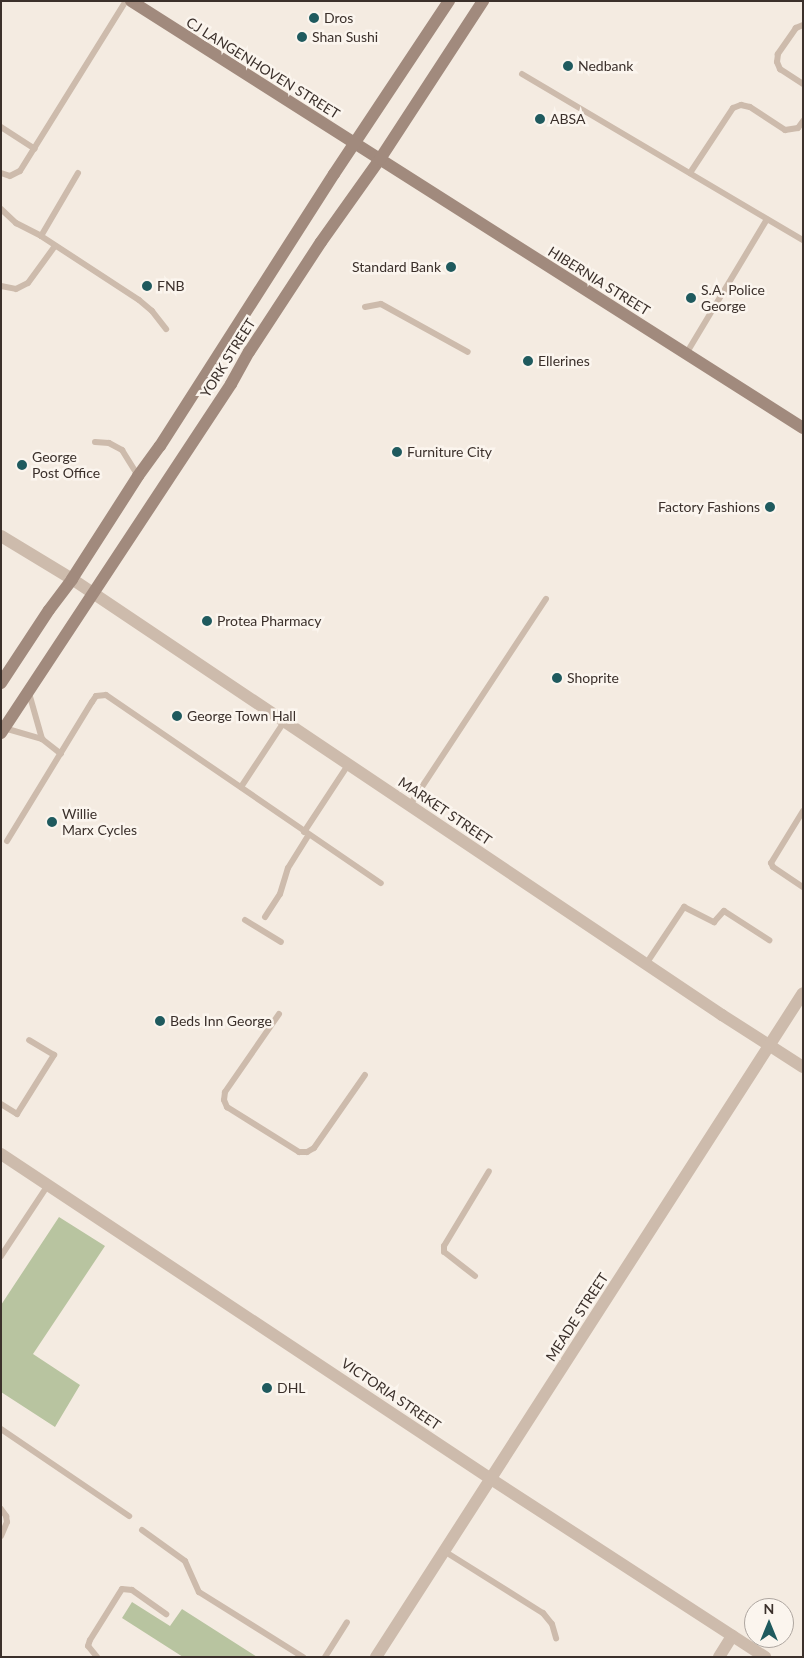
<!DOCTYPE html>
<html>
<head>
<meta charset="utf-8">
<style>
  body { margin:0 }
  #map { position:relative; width:804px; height:1658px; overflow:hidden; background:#f4ebe1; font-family:Lato,sans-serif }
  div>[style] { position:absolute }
  .green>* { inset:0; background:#b8c4a0 }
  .lane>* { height:6px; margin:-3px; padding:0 3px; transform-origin:3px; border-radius:3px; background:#cdbbac }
  .street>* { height:12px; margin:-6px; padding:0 6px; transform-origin:6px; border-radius:6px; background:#cdbbac }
  .secondary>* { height:12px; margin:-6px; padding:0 6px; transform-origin:6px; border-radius:6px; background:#a18a7d }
  .dots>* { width:14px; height:14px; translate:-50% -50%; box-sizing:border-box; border:2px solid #fbf5ee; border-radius:50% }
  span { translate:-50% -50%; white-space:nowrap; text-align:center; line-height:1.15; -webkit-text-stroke:5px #fbf5ee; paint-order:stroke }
  .poi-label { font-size:14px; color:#3b302b }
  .left { translate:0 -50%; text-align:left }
  .right { translate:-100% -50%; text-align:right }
  .street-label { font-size:14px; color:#3b302b }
  .frame { position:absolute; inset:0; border:2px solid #3b302b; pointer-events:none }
  .north { position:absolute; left:744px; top:1598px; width:50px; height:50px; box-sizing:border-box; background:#fbf5ee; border:1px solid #aea6a0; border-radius:50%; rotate:0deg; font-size:14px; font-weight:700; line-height:20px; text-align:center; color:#3b302b }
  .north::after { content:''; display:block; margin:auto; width:18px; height:22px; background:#1f5a5e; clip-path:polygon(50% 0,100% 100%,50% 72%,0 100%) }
</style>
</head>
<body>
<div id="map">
  <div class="green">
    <i style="clip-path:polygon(59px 1217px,105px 1246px,33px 1354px,80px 1385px,55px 1427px,1px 1392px,1px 1305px)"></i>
    <i style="clip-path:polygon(132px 1602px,170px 1626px,182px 1609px,257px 1657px,183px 1657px,122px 1618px)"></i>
  </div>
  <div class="lane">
    <i style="left:803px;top:25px;width:8px;rotate:157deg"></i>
    <i style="left:796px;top:28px;width:32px;rotate:125deg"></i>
    <i style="left:778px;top:54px;width:8px;rotate:97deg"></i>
    <i style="left:777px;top:62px;width:8px;rotate:67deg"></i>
    <i style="left:780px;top:69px;width:27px;rotate:33deg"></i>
    <i style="left:522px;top:74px;width:326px;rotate:30.6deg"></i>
    <i style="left:1px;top:127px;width:40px;rotate:32.9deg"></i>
    <i style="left:1px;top:173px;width:9px;rotate:18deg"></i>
    <i style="left:10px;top:176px;width:11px;rotate:-27deg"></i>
    <i style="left:20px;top:171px;width:200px;rotate:-58.1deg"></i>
    <i style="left:78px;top:173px;width:73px;rotate:120.4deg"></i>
    <i style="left:41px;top:236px;width:117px;rotate:33.1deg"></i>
    <i style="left:139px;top:300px;width:17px;rotate:40deg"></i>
    <i style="left:152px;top:311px;width:23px;rotate:52deg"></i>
    <i style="left:690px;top:173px;width:78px;rotate:-56.5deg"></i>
    <i style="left:733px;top:108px;width:9px;rotate:-21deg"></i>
    <i style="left:741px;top:105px;width:9px;rotate:13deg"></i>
    <i style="left:750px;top:107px;width:42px;rotate:33.3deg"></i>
    <i style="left:785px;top:130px;width:13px;rotate:-9deg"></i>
    <i style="left:798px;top:128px;width:9px;rotate:-54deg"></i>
    <i style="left:1px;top:209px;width:21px;rotate:43deg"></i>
    <i style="left:16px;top:223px;width:28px;rotate:27deg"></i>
    <i style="left:1px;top:286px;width:15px;rotate:11deg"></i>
    <i style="left:16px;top:289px;width:13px;rotate:-27deg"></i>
    <i style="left:28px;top:283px;width:46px;rotate:-53.9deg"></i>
    <i style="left:365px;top:307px;width:16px;rotate:-11deg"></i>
    <i style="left:381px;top:304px;width:99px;rotate:28.9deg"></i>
    <i style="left:686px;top:354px;width:157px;rotate:-59deg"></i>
    <i style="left:95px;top:442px;width:14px;rotate:4deg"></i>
    <i style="left:109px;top:443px;width:15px;rotate:28deg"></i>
    <i style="left:122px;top:450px;width:31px;rotate:58deg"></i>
    <i style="left:29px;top:693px;width:48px;rotate:74.2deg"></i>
    <i style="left:4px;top:728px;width:40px;rotate:16deg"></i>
    <i style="left:42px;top:739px;width:24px;rotate:38deg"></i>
    <i style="left:241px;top:787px;width:78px;rotate:-56.5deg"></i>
    <i style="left:410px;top:805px;width:247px;rotate:-56.6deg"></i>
    <i style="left:803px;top:811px;width:61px;rotate:121.6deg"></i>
    <i style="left:771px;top:863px;width:4px;rotate:63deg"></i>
    <i style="left:773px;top:867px;width:36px;rotate:34deg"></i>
    <i style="left:304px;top:832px;width:80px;rotate:-56.7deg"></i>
    <i style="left:7px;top:841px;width:163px;rotate:-58.6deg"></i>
    <i style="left:92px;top:702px;width:7px;rotate:-56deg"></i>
    <i style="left:96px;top:696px;width:10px;rotate:-6deg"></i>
    <i style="left:106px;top:695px;width:333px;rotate:34.4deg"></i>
    <i style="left:265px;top:917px;width:27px;rotate:-57deg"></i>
    <i style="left:280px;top:894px;width:27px;rotate:-73deg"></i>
    <i style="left:288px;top:868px;width:39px;rotate:-58deg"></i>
    <i style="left:245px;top:920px;width:42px;rotate:31.4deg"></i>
    <i style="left:646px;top:964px;width:69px;rotate:-56.3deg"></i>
    <i style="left:684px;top:907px;width:34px;rotate:27deg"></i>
    <i style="left:714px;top:922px;width:15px;rotate:-48deg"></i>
    <i style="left:724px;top:911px;width:54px;rotate:32.8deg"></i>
    <i style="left:279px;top:1014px;width:95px;rotate:124.7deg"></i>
    <i style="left:225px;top:1092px;width:8px;rotate:97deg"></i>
    <i style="left:224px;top:1100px;width:8px;rotate:67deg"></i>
    <i style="left:227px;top:1107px;width:85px;rotate:32deg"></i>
    <i style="left:299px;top:1152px;width:8px"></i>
    <i style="left:307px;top:1152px;width:8px;rotate:-30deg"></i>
    <i style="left:314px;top:1148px;width:89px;rotate:-55.1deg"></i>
    <i style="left:1px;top:1104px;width:19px;rotate:32deg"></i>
    <i style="left:17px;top:1114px;width:70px;rotate:-57.9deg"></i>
    <i style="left:54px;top:1055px;width:29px;rotate:-149deg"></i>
    <i style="left:1px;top:1256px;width:85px;rotate:-56.5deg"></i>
    <i style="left:475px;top:1276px;width:39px;rotate:-142deg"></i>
    <i style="left:444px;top:1252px;width:6px;rotate:-90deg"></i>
    <i style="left:444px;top:1246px;width:87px;rotate:-59deg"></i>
    <i style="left:1px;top:1429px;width:155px;rotate:34.2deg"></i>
    <i style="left:1px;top:1509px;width:9px;rotate:54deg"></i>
    <i style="left:6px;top:1516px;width:6px;rotate:81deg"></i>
    <i style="left:7px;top:1522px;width:15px;rotate:113deg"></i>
    <i style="left:142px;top:1530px;width:53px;rotate:35.8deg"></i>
    <i style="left:185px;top:1561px;width:34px;rotate:66deg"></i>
    <i style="left:199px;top:1592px;width:123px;rotate:32deg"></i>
    <i style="left:444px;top:1551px;width:117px;rotate:32.1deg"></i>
    <i style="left:543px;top:1613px;width:14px;rotate:51deg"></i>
    <i style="left:552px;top:1624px;width:15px;rotate:74deg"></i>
    <i style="left:97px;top:1657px;width:14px;rotate:-129deg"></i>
    <i style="left:88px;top:1646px;width:6px;rotate:-72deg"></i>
    <i style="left:90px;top:1640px;width:60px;rotate:-57.9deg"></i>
    <i style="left:122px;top:1589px;width:10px;rotate:6deg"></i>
    <i style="left:132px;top:1590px;width:42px;rotate:35.2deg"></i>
    <i style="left:325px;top:1657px;width:41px;rotate:-57.8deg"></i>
  </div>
  <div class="street">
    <i style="left:1px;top:536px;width:83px;rotate:31.2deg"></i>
    <i style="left:72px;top:579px;width:783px;rotate:33.85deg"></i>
    <i style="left:722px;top:1015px;width:96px;rotate:32.7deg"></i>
    <i style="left:1px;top:1154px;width:588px;rotate:33.55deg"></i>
    <i style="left:491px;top:1479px;width:327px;rotate:33deg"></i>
    <i style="left:376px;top:1657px;width:789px;rotate:-57.26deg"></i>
    <i style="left:719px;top:1657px;width:25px;rotate:-58deg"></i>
  </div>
  <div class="secondary">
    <i style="left:131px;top:1px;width:796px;rotate:32.43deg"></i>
    <i style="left:1px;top:683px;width:87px;rotate:-56.7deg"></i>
    <i style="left:49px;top:610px;width:39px;rotate:-53deg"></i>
    <i style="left:72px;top:579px;width:122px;rotate:-57.3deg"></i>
    <i style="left:138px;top:476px;width:37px;rotate:-54deg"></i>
    <i style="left:160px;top:446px;width:323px;rotate:-57.4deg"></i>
    <i style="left:334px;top:174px;width:208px;rotate:-56.4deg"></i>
    <i style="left:1px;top:733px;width:418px;rotate:-56.6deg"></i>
    <i style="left:231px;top:384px;width:37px;rotate:-61deg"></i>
    <i style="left:249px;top:352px;width:131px;rotate:-56.8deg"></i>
    <i style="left:321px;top:242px;width:102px;rotate:-54.6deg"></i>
    <i style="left:380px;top:159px;width:189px;rotate:-56.9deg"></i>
  </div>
  <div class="dots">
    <i style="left:314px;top:18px;background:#1f5a5e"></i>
    <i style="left:302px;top:37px;background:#1f5a5e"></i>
    <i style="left:568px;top:66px;background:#1f5a5e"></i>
    <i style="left:540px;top:119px;background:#1f5a5e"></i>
    <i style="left:451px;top:267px;background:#1f5a5e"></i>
    <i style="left:147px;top:286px;background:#1f5a5e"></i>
    <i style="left:691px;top:298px;background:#1f5a5e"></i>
    <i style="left:528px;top:361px;background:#1f5a5e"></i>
    <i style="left:397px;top:452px;background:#1f5a5e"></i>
    <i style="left:22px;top:465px;background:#1f5a5e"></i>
    <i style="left:770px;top:507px;background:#1f5a5e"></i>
    <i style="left:207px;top:621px;background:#1f5a5e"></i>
    <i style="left:557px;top:678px;background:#1f5a5e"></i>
    <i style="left:177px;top:716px;background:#1f5a5e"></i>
    <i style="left:52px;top:822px;background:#1f5a5e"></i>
    <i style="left:160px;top:1021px;background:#1f5a5e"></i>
    <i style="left:267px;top:1388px;background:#1f5a5e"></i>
  </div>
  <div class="poi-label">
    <span class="left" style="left:324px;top:18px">Dros</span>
    <span class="left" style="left:312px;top:37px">Shan Sushi</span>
    <span class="left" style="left:578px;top:66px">Nedbank</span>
    <span class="left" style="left:550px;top:119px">ABSA</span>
    <span class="right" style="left:441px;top:267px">Standard Bank</span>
    <span class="left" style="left:157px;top:286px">FNB</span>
    <span class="left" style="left:701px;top:298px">S.A. Police<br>George</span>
    <span class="left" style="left:538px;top:361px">Ellerines</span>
    <span class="left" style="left:407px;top:452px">Furniture City</span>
    <span class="left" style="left:32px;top:465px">George<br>Post Office</span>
    <span class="right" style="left:760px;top:507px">Factory Fashions</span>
    <span class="left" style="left:217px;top:621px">Protea Pharmacy</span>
    <span class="left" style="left:567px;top:678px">Shoprite</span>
    <span class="left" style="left:187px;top:716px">George Town Hall</span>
    <span class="left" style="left:62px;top:822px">Willie<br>Marx Cycles</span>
    <span class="left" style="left:170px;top:1021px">Beds Inn George</span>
    <span class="left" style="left:277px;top:1388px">DHL</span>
  </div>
  <div class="street-label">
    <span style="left:263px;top:68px;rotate:32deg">CJ LANGENHOVEN STREET</span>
    <span style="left:599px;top:281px;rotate:32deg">HIBERNIA STREET</span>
    <span style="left:228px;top:358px;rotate:-58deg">YORK STREET</span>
    <span style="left:445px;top:811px;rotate:34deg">MARKET STREET</span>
    <span style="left:577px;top:1317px;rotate:-57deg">MEADE STREET</span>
    <span style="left:391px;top:1394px;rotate:34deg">VICTORIA STREET</span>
  </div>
  <div class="frame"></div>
  <div class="north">N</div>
</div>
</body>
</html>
